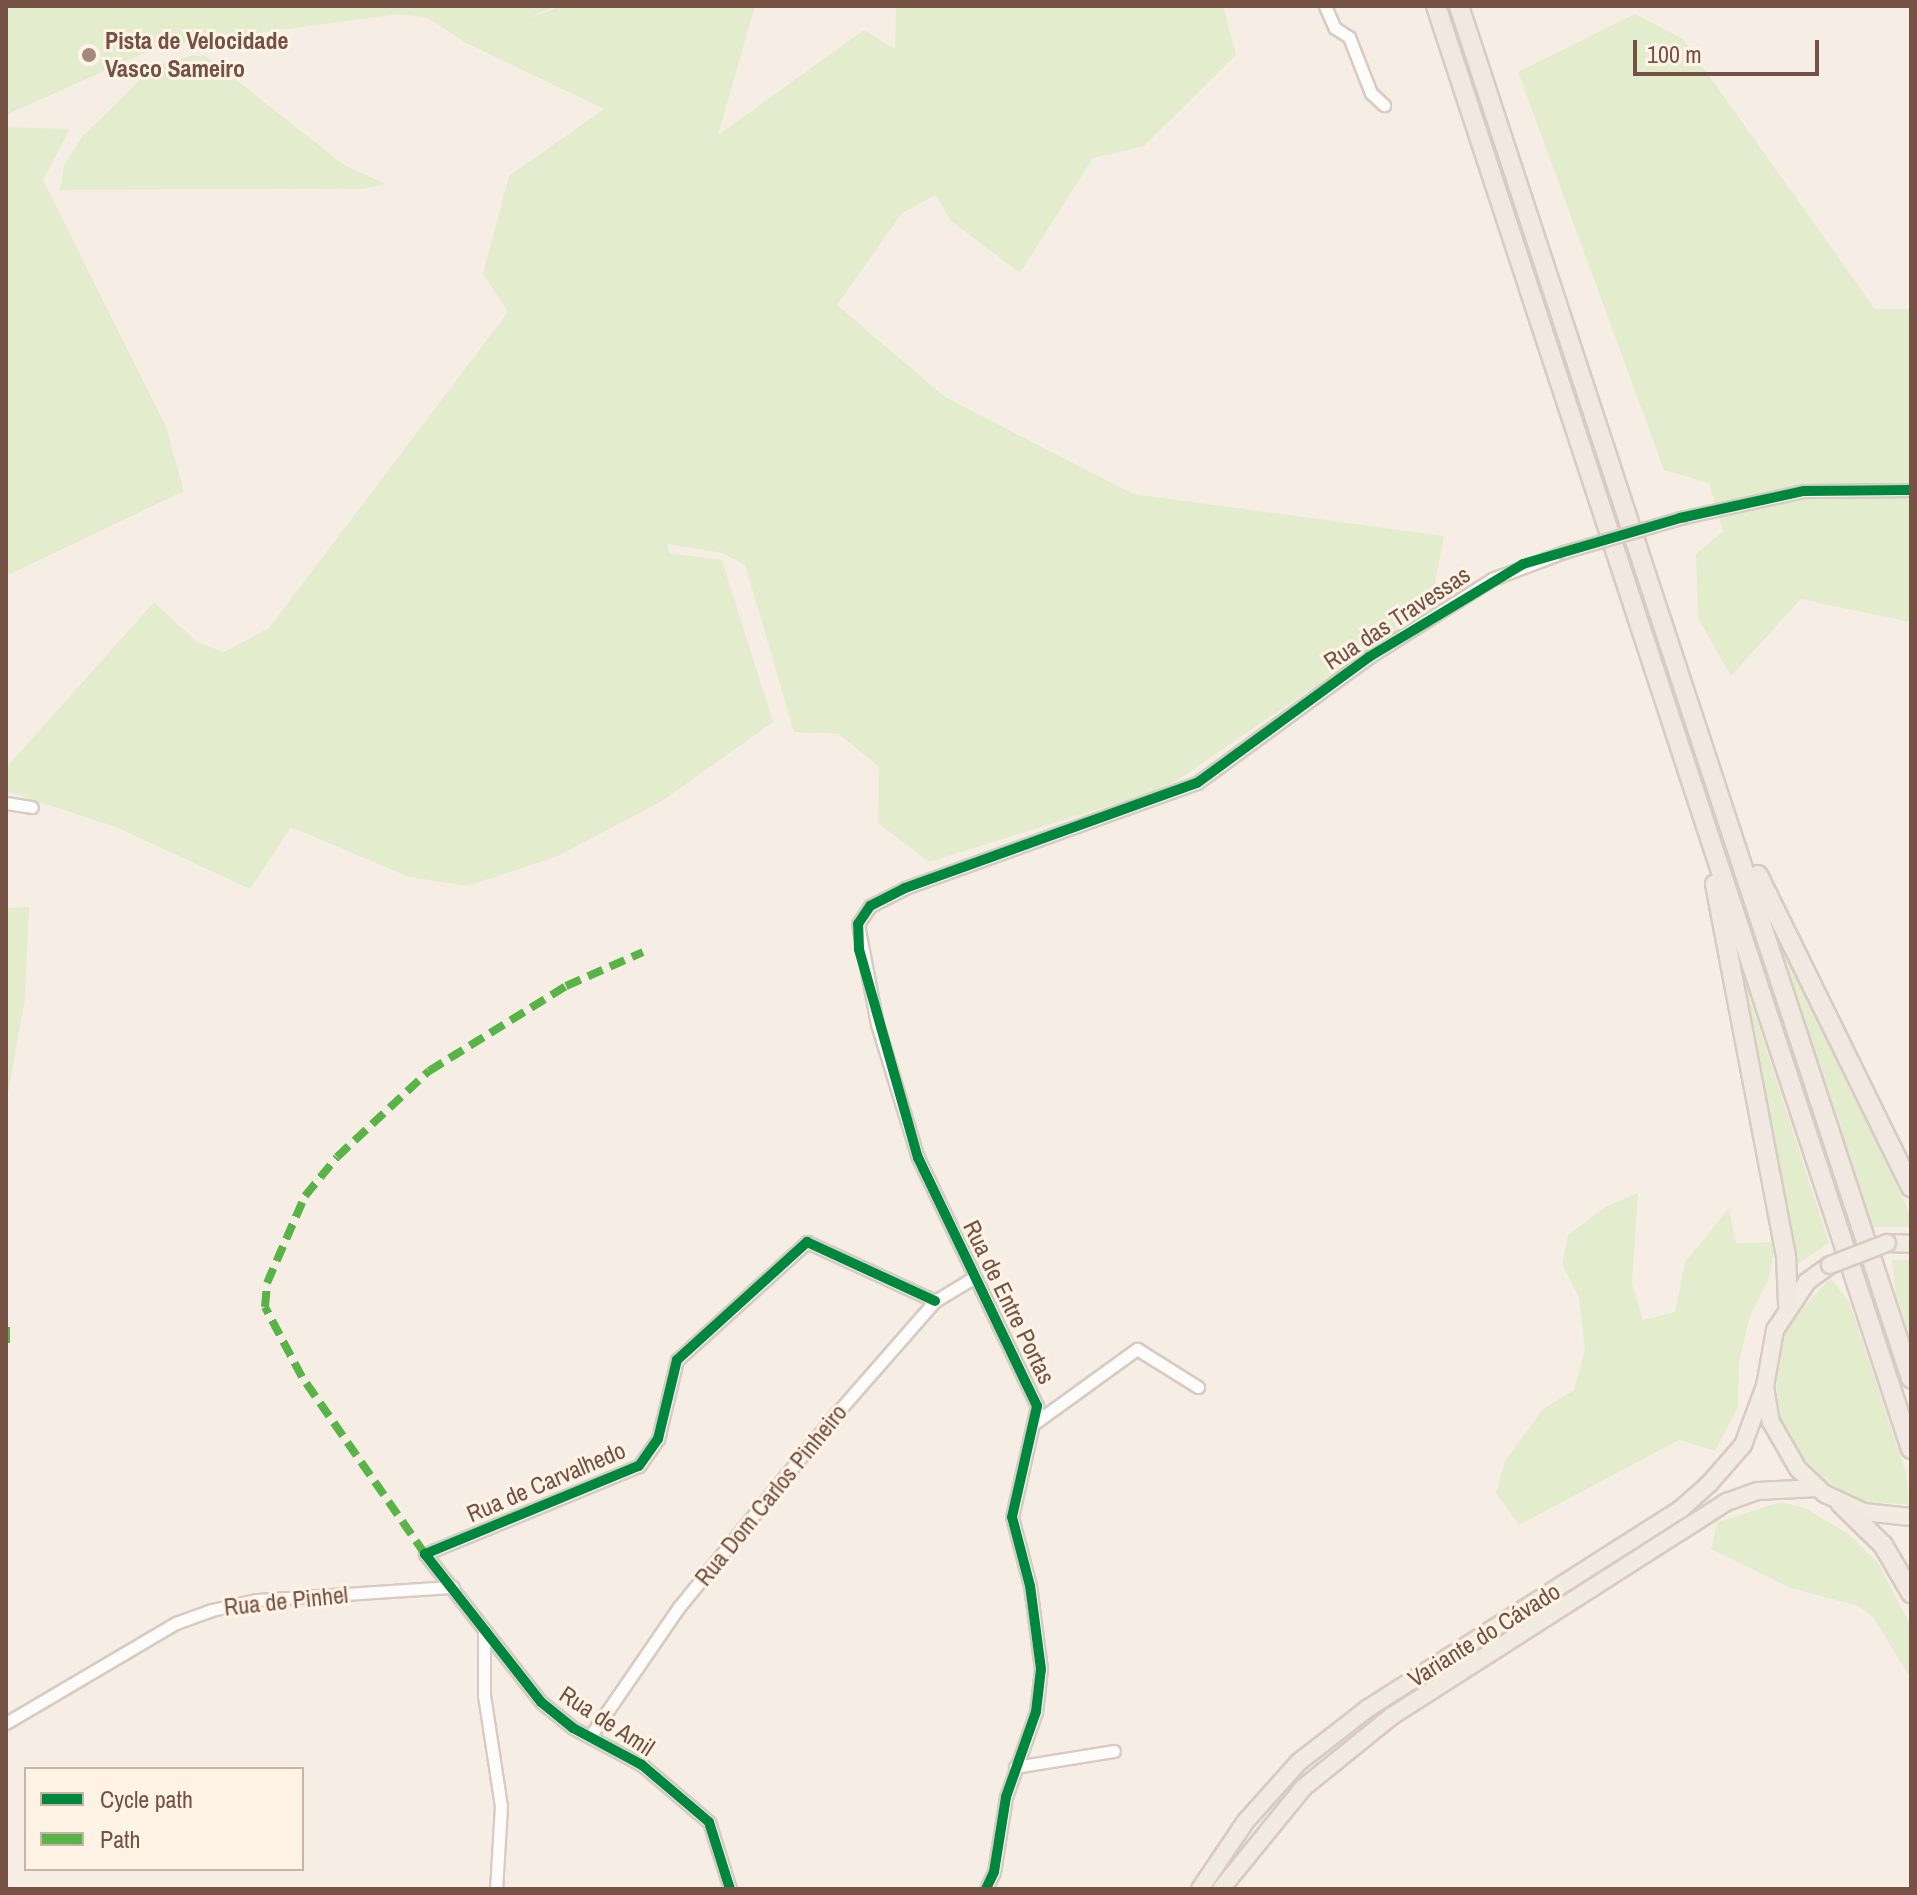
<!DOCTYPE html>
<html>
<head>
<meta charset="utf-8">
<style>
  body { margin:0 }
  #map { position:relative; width:1917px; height:1895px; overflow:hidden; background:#f6eee5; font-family:"Archivo Narrow",sans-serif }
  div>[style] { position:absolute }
  .green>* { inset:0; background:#e3edce }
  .roads { filter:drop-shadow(2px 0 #d7cbc3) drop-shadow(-2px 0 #d7cbc3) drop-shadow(0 2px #d7cbc3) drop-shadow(0 -2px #d7cbc3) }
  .minor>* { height:11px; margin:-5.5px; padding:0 5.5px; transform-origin:5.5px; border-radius:5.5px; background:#fefcfb }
  .primary>* { height:16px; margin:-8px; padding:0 8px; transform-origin:8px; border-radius:8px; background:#f2ebe2 }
  .trunk>* { height:18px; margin:-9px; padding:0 9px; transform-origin:9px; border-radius:9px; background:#f2e8e2 }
  .bridges { filter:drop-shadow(2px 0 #d7cbc3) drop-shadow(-2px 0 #d7cbc3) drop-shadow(0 2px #d7cbc3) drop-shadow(0 -2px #d7cbc3) }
  .minor-bridge>* { height:11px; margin:-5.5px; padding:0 5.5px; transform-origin:5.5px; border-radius:5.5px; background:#fefcfb }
  .primary-bridge>* { height:16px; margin:-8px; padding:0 8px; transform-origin:8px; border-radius:8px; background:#f2ebe2 }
  .quiet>* { height:8px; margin-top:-4px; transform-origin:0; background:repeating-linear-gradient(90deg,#59b447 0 16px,transparent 0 24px) }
  .cycleway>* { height:10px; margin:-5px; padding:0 5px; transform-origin:5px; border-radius:5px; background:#00873e }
  .dots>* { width:22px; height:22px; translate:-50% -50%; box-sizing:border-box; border:4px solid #fff3e5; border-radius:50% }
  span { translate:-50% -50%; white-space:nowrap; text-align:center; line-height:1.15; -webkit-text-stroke:6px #fff3e5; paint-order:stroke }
  .poi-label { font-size:24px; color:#755244; font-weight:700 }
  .left { translate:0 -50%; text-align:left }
  .street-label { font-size:24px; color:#755244 }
  .frame { position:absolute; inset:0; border:8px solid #755244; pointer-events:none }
  .legend { position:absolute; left:24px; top:1767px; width:280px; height:104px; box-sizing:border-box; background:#fff3e5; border:2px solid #c8b3a5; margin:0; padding:10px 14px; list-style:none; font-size:24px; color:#755244 }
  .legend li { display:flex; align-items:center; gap:16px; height:40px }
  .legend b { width:40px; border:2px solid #c8b3a5 }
  .scale { position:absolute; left:1633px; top:40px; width:186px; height:36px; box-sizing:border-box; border:4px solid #755244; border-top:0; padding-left:10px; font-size:24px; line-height:28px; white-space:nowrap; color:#755244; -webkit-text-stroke:6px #fff3e5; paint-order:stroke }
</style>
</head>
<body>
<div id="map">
  <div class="green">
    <i style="clip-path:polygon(6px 6px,556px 6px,522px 21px,561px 6px,755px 6px,718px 135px,864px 30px,895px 49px,896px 6px,1223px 6px,1236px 55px,1144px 146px,1093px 158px,1020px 273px,951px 221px,936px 195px,902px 213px,837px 305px,945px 397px,1133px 494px,1444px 536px,1435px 583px,1447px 596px,1166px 788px,929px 862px,878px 823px,879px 767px,839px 734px,794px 732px,745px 565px,722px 553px,668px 544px,669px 553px,722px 560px,773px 722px,662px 801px,558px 856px,467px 886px,409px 877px,291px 827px,250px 889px,116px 827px,6px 791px,6px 768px,154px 602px,197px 642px,224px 652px,269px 628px,508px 312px,483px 274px,509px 176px,604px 109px,466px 43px,428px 18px,399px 14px,160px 46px,6px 115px)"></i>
    <i style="clip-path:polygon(1635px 14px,1683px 39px,1875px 309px,1911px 309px,1909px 622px,1801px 599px,1731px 676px,1698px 618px,1696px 554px,1723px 531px,1709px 483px,1664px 470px,1518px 72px)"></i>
    <i style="clip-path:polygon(195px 55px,206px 56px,344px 165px,386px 184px,361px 189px,60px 190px,64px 165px,82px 137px,154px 66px)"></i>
    <i style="clip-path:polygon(6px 127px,70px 129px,43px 180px,166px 427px,184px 491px,6px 576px)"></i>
    <i style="clip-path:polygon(29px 907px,25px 999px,6px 1105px,6px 908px)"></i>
    <i style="clip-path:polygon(1776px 936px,1911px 1215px,1911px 1227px,1873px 1227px)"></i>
    <i style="clip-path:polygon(1735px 951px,1829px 1243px,1798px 1264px,1767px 1125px)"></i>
    <i style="clip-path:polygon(1638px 1193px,1632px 1283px,1643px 1320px,1675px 1312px,1685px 1262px,1729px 1208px,1736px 1243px,1776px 1242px,1769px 1278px,1750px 1316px,1739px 1362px,1738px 1407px,1715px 1451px,1679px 1440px,1519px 1525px,1496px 1493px,1505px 1461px,1543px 1409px,1574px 1390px,1585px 1350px,1579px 1298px,1562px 1264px,1568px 1235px,1605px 1207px)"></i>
    <i style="clip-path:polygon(1892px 1260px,1911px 1260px,1911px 1341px,1896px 1294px)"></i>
    <i style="clip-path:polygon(1831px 1278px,1850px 1304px,1906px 1473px,1909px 1505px,1863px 1501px,1840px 1491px,1800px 1457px,1780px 1421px,1775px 1368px,1780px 1344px,1791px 1320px)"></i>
    <i style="clip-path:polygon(1781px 1502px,1805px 1508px,1850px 1535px,1878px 1563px,1911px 1626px,1911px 1679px,1873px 1617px,1858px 1606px,1791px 1588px,1711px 1549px,1717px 1522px)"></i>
  </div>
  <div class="roads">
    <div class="minor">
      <i style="left:1325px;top:6px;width:24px;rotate:66deg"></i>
      <i style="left:1335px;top:28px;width:17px;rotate:33deg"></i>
      <i style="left:1349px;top:37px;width:60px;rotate:68.6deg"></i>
      <i style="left:1371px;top:93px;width:18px;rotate:43deg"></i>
      <i style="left:1680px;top:518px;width:127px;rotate:-12.3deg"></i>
      <i style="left:1804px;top:491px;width:107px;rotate:-0.5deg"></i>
      <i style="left:6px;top:803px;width:26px;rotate:9deg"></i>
      <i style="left:1036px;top:1422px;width:125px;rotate:-35.9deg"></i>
      <i style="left:1137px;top:1349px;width:72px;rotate:31.9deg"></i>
      <i style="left:484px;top:1634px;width:61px;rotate:90deg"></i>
      <i style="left:484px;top:1695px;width:112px;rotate:81.3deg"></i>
      <i style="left:501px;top:1806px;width:83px;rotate:93.4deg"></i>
      <i style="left:6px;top:1723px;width:197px;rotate:-30.5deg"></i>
      <i style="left:176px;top:1623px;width:38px;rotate:-20deg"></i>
      <i style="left:212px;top:1610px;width:45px;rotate:-12.8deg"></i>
      <i style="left:256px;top:1600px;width:197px;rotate:-3.8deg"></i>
      <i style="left:591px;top:1735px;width:155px;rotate:-55.5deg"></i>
      <i style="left:679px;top:1607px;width:249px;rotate:-50.9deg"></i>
      <i style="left:836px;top:1414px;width:150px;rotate:-48.8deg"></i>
      <i style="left:935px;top:1301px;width:47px;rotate:-31deg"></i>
      <i style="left:1015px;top:1767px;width:100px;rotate:-9.2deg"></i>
      <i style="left:730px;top:1889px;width:70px;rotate:-107.4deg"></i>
      <i style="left:709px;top:1822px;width:88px;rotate:-139.6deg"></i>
      <i style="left:642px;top:1765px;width:78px;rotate:-151.8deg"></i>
      <i style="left:573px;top:1728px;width:41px;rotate:-140.9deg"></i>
      <i style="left:541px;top:1702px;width:188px;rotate:-128.1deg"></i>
      <i style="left:425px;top:1554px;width:231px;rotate:-22.4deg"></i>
      <i style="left:639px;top:1466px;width:33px;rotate:-55deg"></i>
      <i style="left:658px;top:1439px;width:81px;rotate:-76.5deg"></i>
      <i style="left:677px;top:1360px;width:176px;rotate:-42.2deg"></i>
      <i style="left:807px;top:1242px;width:141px;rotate:24.7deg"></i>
      <i style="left:986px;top:1889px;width:19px;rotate:-65deg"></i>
      <i style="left:994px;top:1872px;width:76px;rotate:-80.9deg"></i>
      <i style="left:1006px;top:1797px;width:90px;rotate:-70.6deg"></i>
      <i style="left:1036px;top:1712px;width:43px;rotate:-83.4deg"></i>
      <i style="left:1041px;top:1669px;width:84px;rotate:-97.5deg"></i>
      <i style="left:1030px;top:1586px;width:71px;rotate:-104.6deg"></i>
      <i style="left:1012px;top:1517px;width:114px;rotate:-77.3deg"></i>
      <i style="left:1037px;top:1406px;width:275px;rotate:-115.6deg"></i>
      <i style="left:918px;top:1158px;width:140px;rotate:-107deg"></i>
      <i style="left:877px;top:1024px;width:102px;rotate:-100.8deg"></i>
      <i style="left:858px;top:924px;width:22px;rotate:-56deg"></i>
      <i style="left:870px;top:906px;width:39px;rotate:-27deg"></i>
      <i style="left:905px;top:888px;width:310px;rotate:-19.8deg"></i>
      <i style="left:1197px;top:783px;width:213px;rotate:-36.2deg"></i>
      <i style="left:1369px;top:657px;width:146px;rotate:-32.4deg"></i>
      <i style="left:1492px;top:579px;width:77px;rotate:-20.6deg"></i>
    </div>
    <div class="primary">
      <i style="left:1887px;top:1243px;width:24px;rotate:2deg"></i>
      <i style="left:1830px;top:1265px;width:29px;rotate:144deg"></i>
      <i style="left:1807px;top:1282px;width:58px;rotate:123.7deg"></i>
      <i style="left:1775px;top:1330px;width:57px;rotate:100.1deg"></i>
      <i style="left:1765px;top:1386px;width:36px;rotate:81deg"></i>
      <i style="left:1771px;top:1422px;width:54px;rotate:60.1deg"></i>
      <i style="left:1798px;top:1469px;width:37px;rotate:43deg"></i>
      <i style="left:1825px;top:1494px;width:43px;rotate:24.8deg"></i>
      <i style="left:1864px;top:1512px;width:47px;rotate:6.1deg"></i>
      <i style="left:1200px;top:1889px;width:82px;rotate:-55.9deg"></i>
      <i style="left:1246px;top:1821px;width:79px;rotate:-48.1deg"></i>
      <i style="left:1299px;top:1762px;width:86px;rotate:-37.9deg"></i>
      <i style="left:1367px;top:1709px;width:372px;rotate:-32.5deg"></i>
      <i style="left:1681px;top:1509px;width:38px;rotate:-42deg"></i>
      <i style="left:1709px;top:1484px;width:52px;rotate:-48.9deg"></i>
      <i style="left:1743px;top:1445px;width:63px;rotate:-69.6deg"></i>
      <i style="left:1221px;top:1889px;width:130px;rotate:-50.9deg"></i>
      <i style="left:1303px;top:1788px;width:114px;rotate:-39deg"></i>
      <i style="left:1392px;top:1716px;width:398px;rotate:-32.6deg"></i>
      <i style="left:1727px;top:1502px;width:32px;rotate:-20deg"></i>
      <i style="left:1757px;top:1491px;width:61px;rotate:-2.8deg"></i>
    </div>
    <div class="trunk">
      <i style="left:1436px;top:6px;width:1519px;rotate:71.78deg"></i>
      <i style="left:1459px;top:6px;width:1445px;rotate:71.77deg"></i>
      <i style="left:1758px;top:875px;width:348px;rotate:63.9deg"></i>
      <i style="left:1715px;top:884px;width:378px;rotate:79.2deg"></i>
      <i style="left:1786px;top:1255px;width:50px;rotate:87.7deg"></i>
      <i style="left:1840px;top:1503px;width:60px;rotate:44.3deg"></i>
      <i style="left:1883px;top:1545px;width:56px;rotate:59.7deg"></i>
    </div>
  </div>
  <div class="bridges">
    <div class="minor-bridge">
      <i style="left:1564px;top:552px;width:121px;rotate:-16.3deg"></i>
    </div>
    <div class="primary-bridge">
      <i style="left:1830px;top:1265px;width:61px;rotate:-21.1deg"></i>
    </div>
  </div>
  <div class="quiet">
    <i style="left:6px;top:1327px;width:24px;rotate:90deg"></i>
    <i style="left:425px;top:1554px;width:216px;rotate:-124.8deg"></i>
    <i style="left:302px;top:1377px;width:79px;rotate:-117.9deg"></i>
    <i style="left:265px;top:1307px;width:24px;rotate:-85deg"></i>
    <i style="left:267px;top:1283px;width:95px;rotate:-66.4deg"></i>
    <i style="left:305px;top:1196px;width:50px;rotate:-50.6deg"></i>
    <i style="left:337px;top:1157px;width:126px;rotate:-43.1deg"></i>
    <i style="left:429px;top:1071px;width:161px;rotate:-31.8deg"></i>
    <i style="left:566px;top:986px;width:84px;rotate:-23.8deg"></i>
  </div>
  <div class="cycleway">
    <i style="left:730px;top:1889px;width:70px;rotate:-107.4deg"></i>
    <i style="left:709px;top:1822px;width:88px;rotate:-139.6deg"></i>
    <i style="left:642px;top:1765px;width:78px;rotate:-151.8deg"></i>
    <i style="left:573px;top:1728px;width:41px;rotate:-140.9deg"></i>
    <i style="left:541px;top:1702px;width:188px;rotate:-128.1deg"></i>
    <i style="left:425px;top:1554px;width:231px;rotate:-22.4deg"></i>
    <i style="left:639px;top:1466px;width:33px;rotate:-55deg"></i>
    <i style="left:658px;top:1439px;width:81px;rotate:-76.5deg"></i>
    <i style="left:677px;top:1360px;width:176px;rotate:-42.2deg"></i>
    <i style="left:807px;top:1242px;width:141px;rotate:24.7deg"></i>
    <i style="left:986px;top:1889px;width:19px;rotate:-65deg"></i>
    <i style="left:994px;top:1872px;width:76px;rotate:-80.9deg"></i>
    <i style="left:1006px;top:1797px;width:90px;rotate:-70.6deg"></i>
    <i style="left:1036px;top:1712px;width:43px;rotate:-83.4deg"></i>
    <i style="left:1041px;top:1669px;width:84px;rotate:-97.5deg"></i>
    <i style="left:1030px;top:1586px;width:71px;rotate:-104.6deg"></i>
    <i style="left:1012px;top:1517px;width:114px;rotate:-77.3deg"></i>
    <i style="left:1037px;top:1406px;width:275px;rotate:-115.6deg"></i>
    <i style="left:918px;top:1158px;width:217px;rotate:-105.8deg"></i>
    <i style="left:859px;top:949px;width:25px;rotate:-92deg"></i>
    <i style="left:858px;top:924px;width:22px;rotate:-56deg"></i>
    <i style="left:870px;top:906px;width:39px;rotate:-27deg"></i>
    <i style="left:905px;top:888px;width:310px;rotate:-19.8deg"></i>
    <i style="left:1197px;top:783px;width:213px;rotate:-36.2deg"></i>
    <i style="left:1369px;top:657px;width:180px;rotate:-31.1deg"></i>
    <i style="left:1523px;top:564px;width:164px;rotate:-16.3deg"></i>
    <i style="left:1680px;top:518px;width:127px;rotate:-12.3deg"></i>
    <i style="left:1804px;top:491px;width:107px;rotate:-0.5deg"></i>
  </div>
  <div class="dots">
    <i style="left:89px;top:55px;background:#a2897c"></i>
  </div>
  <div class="poi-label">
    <span class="left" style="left:105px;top:55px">Pista de Velocidade<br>Vasco Sameiro</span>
  </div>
  <div class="street-label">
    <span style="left:1397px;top:618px;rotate:-33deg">Rua das Travessas</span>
    <span style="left:1009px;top:1302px;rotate:64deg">Rua de Entre Portas</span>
    <span style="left:546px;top:1482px;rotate:-23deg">Rua de Carvalhedo</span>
    <span style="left:771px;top:1495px;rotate:-51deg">Rua Dom Carlos Pinheiro</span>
    <span style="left:286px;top:1601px;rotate:-6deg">Rua de Pinhel</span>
    <span style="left:1484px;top:1635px;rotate:-32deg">Variante do Cávado</span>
    <span style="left:607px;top:1721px;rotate:33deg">Rua de Amil</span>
  </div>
  <div class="frame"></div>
  <ul class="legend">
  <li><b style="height:10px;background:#00873e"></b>Cycle path</li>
  <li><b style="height:10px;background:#59b447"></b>Path</li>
  </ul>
  <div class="scale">100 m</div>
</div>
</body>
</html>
